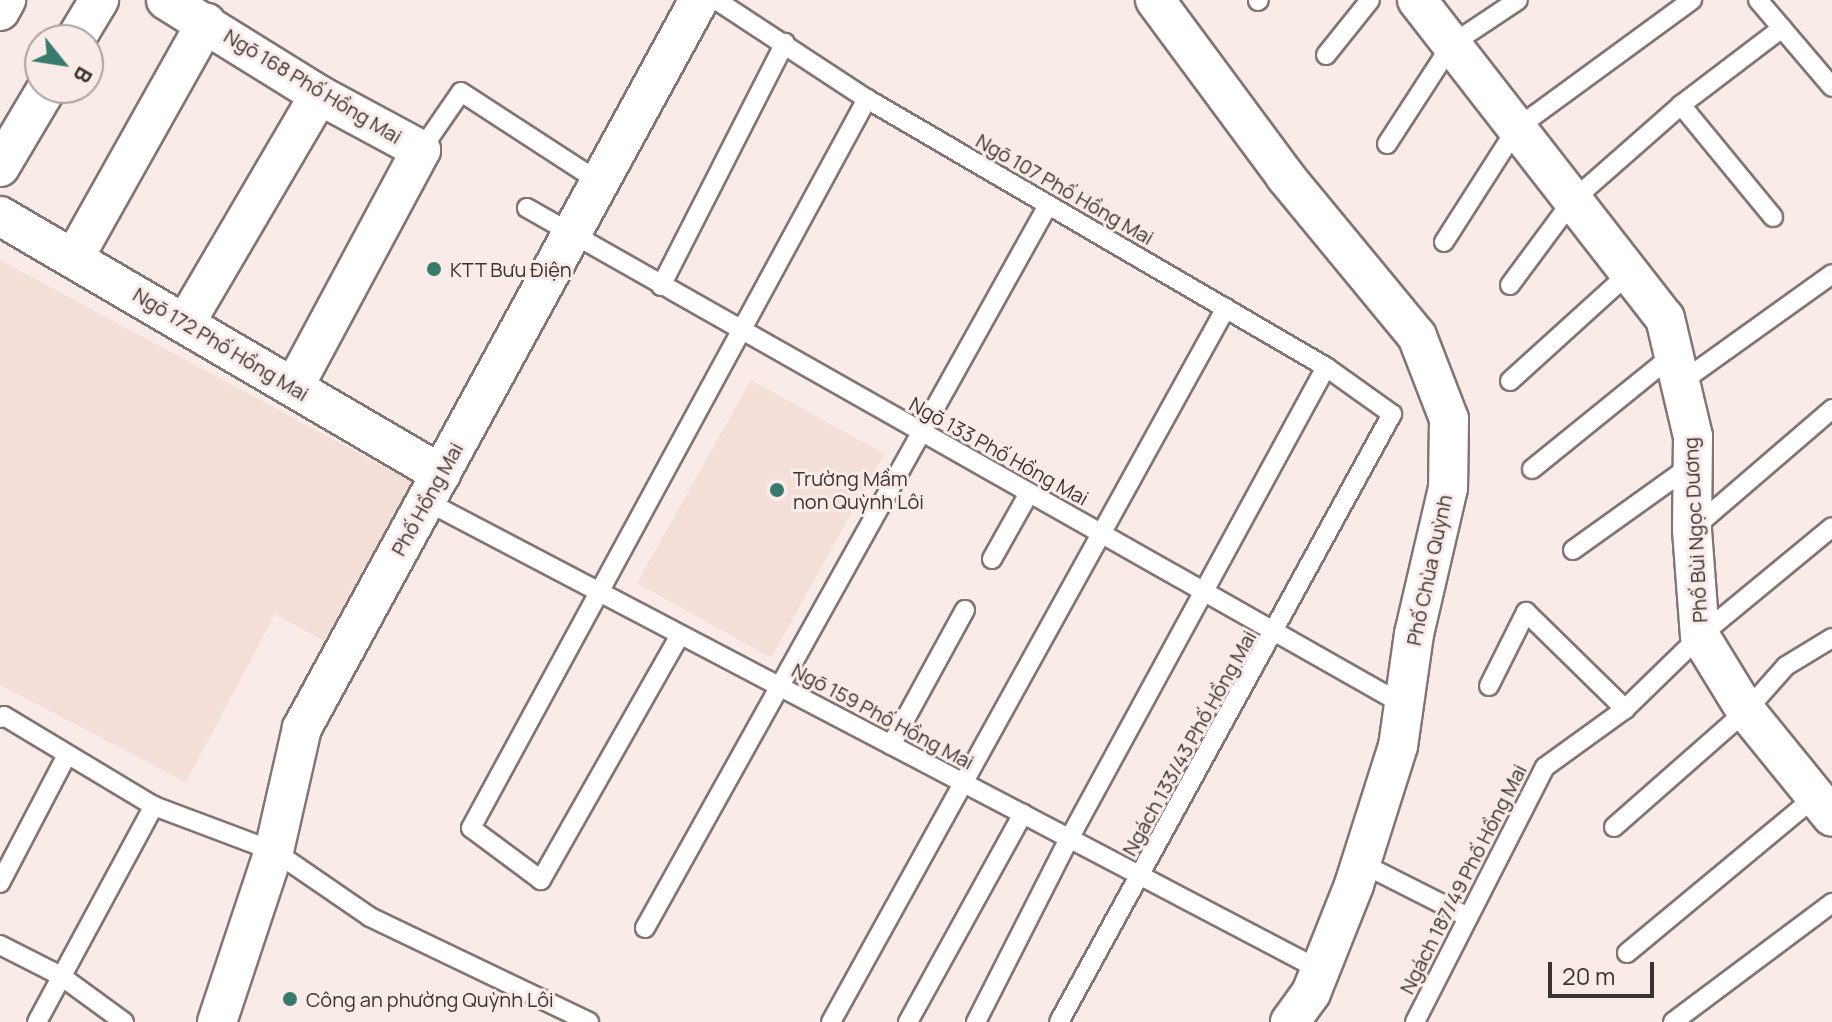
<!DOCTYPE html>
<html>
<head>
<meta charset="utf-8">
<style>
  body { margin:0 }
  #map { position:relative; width:1832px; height:1022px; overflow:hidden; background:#f9ebe7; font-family:Manrope,sans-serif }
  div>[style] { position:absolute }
  .built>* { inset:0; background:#f4ded8 }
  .roads { filter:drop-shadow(2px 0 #827572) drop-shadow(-2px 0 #827572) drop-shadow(0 2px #827572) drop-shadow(0 -2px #827572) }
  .service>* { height:18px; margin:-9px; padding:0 9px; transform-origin:9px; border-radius:9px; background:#fff }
  .minor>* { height:38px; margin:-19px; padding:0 19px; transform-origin:19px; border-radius:19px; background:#fff }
  .dots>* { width:22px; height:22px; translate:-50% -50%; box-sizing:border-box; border:4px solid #f9ebe7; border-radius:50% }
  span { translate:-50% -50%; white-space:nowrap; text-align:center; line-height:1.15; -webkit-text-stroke:6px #f9ebe7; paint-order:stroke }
  .street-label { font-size:20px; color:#393432 }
  .poi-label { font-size:20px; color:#393432 }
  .left { translate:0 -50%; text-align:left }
  .north { position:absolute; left:24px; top:24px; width:80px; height:80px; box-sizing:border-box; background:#f9ebe7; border:2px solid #aca29f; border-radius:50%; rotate:120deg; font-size:22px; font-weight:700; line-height:32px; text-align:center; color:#393432 }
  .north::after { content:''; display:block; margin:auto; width:28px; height:36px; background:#387b6d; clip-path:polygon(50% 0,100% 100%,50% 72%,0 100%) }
  .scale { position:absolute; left:1548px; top:962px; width:106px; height:36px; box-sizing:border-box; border:4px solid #393432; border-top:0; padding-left:10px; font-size:24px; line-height:28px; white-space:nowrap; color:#393432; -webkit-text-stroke:6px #f9ebe7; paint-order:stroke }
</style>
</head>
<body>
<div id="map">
  <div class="built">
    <i style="clip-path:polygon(0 260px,412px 482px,324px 641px,275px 614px,186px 782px,0 685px)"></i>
    <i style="clip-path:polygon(751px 380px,884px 454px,771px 658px,637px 583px)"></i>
  </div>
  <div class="roads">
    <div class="service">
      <i style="left:716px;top:0;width:181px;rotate:33.3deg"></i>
      <i style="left:867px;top:99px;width:532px;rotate:30.28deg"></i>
      <i style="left:1326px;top:367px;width:81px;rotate:35.5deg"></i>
      <i style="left:1392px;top:414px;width:693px;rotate:118.71deg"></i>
      <i style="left:1758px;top:0;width:114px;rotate:49.6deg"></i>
      <i style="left:1258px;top:1px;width:1px;rotate:-45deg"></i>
      <i style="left:1326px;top:55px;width:70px;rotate:-51.3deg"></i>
      <i style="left:1681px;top:105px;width:145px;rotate:50.6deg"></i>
      <i style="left:1387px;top:144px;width:119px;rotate:-57deg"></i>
      <i style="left:1452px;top:44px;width:79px;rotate:-33.7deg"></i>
      <i style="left:421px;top:150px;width:70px;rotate:-55.4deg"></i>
      <i style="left:461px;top:92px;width:167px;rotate:33deg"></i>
      <i style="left:527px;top:208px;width:1008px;rotate:29.54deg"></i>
      <i style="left:1444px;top:242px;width:135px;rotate:-57.4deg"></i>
      <i style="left:1517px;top:128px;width:217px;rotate:-36.2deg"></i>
      <i style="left:1510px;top:285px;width:106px;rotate:-53.5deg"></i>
      <i style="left:1573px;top:200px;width:144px;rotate:-41.3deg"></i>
      <i style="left:1681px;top:105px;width:127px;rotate:-37.3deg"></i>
      <i style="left:661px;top:286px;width:273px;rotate:-63deg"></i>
      <i style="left:1510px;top:381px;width:161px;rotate:-42.2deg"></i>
      <i style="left:1680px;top:383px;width:187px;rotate:-35.6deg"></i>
      <i style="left:1532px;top:469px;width:183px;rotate:-39deg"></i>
      <i style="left:426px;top:501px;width:1010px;rotate:27.68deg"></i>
      <i style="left:1695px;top:527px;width:181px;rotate:-40.7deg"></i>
      <i style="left:1573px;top:550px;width:148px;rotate:-35.6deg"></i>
      <i style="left:992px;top:559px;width:76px;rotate:-60.7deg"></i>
      <i style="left:680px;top:635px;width:282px;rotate:119.6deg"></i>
      <i style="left:541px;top:880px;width:87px;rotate:-143.4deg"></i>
      <i style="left:471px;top:828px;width:830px;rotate:-61.49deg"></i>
      <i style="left:1489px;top:686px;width:83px;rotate:-63.4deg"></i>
      <i style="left:1526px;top:612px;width:139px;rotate:44.4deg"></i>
      <i style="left:0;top:718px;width:4px;rotate:-27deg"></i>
      <i style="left:4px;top:716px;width:175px;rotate:31deg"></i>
      <i style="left:154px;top:806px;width:128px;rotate:20.6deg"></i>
      <i style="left:274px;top:851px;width:116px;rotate:34.5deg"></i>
      <i style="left:370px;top:917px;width:243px;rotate:25.6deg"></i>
      <i style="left:891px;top:745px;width:154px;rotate:-61.3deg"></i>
      <i style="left:1614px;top:827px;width:176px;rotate:-41.3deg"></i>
      <i style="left:1746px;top:711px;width:60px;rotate:-48.4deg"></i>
      <i style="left:1786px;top:666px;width:54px;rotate:-31.3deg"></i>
      <i style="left:1361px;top:863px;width:120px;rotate:26.8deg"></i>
      <i style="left:0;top:883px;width:144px;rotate:-62.4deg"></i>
      <i style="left:645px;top:928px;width:828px;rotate:-60.86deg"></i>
      <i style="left:0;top:945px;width:68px;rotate:26.9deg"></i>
      <i style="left:61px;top:976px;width:78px;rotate:36.1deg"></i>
      <i style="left:1627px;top:953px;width:244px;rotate:-39.7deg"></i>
      <i style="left:37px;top:1022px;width:246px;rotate:-61.6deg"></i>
      <i style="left:831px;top:1022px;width:816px;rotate:-61.05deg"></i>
      <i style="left:908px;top:1022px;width:238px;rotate:-61.1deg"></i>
      <i style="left:976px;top:1022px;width:205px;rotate:-63.1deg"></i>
      <i style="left:1069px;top:839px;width:537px;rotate:-61.43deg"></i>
      <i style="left:1415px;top:1022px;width:286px;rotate:-63deg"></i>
      <i style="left:1545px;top:767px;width:99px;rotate:-35.9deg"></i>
      <i style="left:1625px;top:709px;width:105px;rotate:-44.2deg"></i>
      <i style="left:1700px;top:636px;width:171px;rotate:-39.5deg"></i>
      <i style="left:1673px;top:1022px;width:199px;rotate:-36.8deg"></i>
    </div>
    <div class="minor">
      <i style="left:166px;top:0;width:180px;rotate:31.8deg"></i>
      <i style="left:319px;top:95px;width:116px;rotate:28.3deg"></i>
      <i style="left:421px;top:150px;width:269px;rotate:118.2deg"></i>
      <i style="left:1155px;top:0;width:219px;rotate:53.5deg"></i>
      <i style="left:1285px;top:176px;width:207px;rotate:50.5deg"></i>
      <i style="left:1417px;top:336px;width:89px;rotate:68.9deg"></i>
      <i style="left:1449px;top:419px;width:69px;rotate:90.8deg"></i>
      <i style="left:1448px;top:488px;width:150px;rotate:103.1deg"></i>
      <i style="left:1414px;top:634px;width:113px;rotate:98.1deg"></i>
      <i style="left:1398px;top:746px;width:146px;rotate:107.6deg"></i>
      <i style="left:1354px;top:885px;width:116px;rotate:111.7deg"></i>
      <i style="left:1311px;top:993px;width:36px;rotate:126deg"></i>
      <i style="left:1417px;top:0;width:403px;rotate:52.1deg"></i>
      <i style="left:1665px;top:318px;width:121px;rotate:76.7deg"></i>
      <i style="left:1693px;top:436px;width:94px;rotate:90.6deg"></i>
      <i style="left:1692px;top:530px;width:106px;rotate:85.7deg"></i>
      <i style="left:1700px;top:636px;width:88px;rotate:58.5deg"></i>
      <i style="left:1746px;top:711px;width:136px;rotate:50.9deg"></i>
      <i style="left:0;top:11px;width:13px;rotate:-61deg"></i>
      <i style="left:75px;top:40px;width:47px;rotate:-59deg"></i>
      <i style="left:0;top:167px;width:92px;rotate:-59.3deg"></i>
      <i style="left:0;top:216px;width:511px;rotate:30.33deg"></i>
      <i style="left:74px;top:258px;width:270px;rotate:-60.7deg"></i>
      <i style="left:186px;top:322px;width:263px;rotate:-59.6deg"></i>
      <i style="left:217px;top:1022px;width:180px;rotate:-71.6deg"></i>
      <i style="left:274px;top:851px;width:126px;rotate:-77.2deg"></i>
      <i style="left:302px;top:728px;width:829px;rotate:-61.4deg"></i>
    </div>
  </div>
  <div class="dots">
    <i style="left:434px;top:269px;background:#387b6d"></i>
    <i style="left:777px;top:490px;background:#387b6d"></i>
    <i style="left:290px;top:999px;background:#387b6d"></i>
  </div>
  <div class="street-label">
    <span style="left:313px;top:86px;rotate:31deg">Ngõ 168 Phố Hồng Mai</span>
    <span style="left:1065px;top:189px;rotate:30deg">Ngõ 107 Phố Hồng Mai</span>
    <span style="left:221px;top:344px;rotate:31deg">Ngõ 172 Phố Hồng Mai</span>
    <span style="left:999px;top:451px;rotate:29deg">Ngõ 133 Phố Hồng Mai</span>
    <span style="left:427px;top:499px;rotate:-61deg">Phố Hồng Mai</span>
    <span style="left:1695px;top:530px;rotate:-93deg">Phố Bùi Ngọc Dương</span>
    <span style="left:1429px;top:570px;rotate:-78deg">Phố Chùa Quỳnh</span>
    <span style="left:883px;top:716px;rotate:28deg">Ngõ 159 Phố Hồng Mai</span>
    <span style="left:1189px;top:743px;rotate:-61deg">Ngách 133/43 Phố Hồng Mai</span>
    <span style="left:1463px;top:879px;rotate:-63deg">Ngách 187/49 Phố Hồng Mai</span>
  </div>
  <div class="poi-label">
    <span class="left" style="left:450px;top:269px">KTT Bưu Điện</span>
    <span class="left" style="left:793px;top:490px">Trường Mầm<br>non Quỳnh Lôi</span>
    <span class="left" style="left:306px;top:999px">Công an phường Quỳnh Lôi</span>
  </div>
  <div class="north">B</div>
  <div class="scale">20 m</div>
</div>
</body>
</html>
